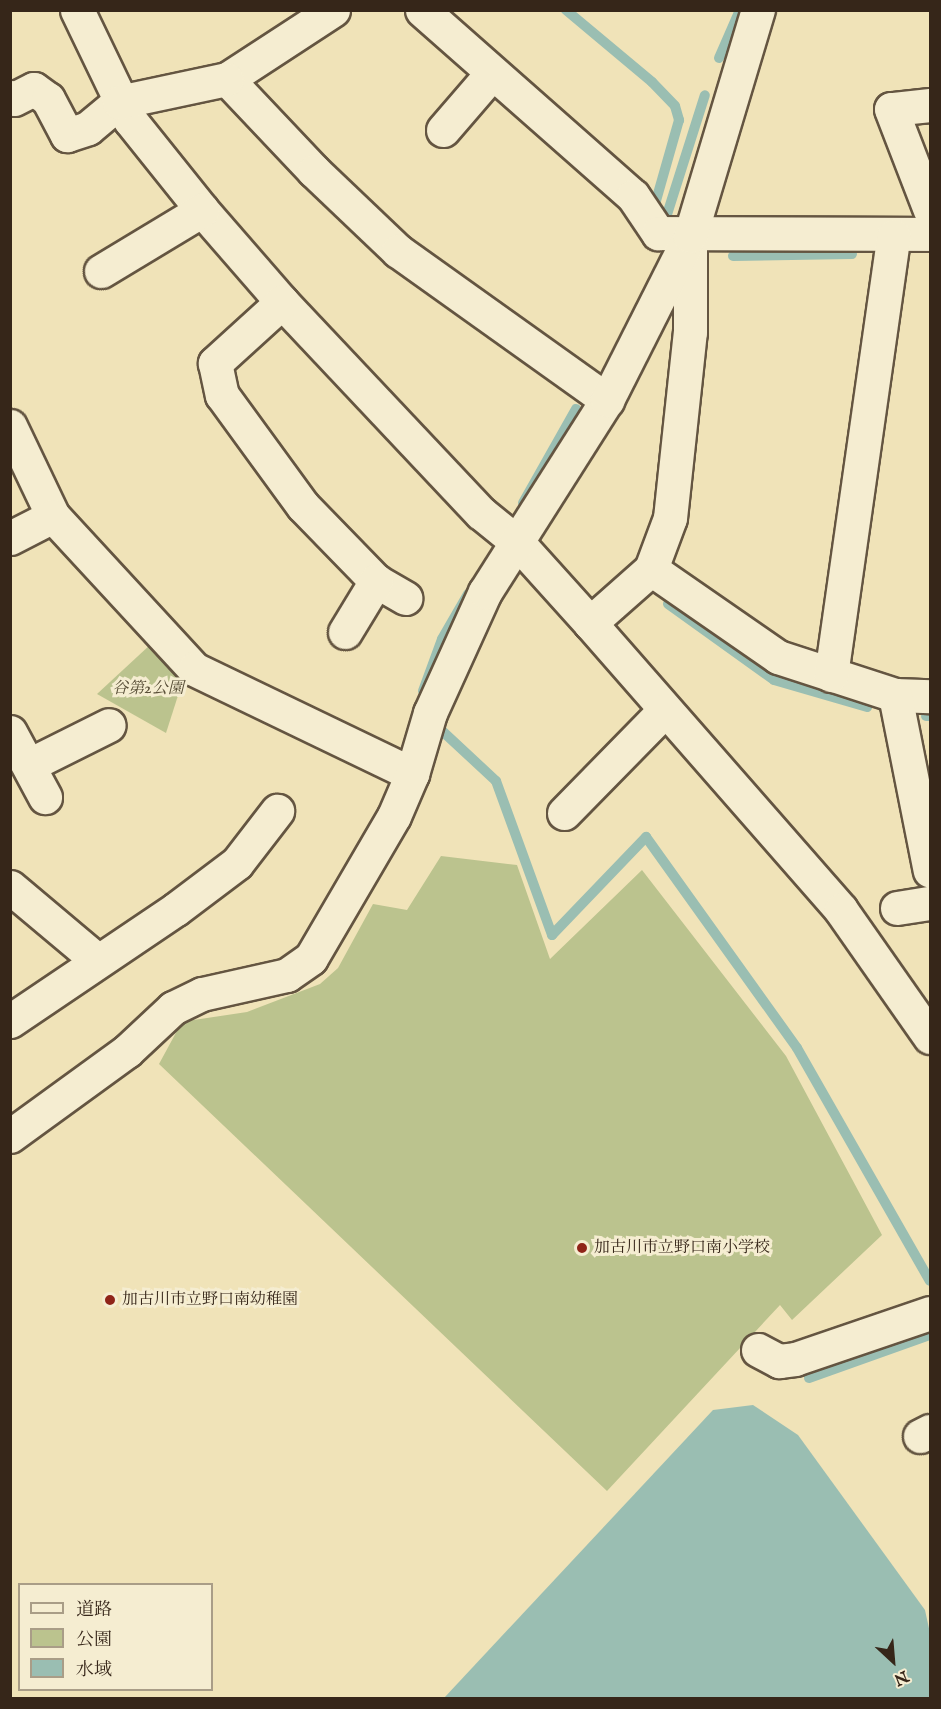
<!DOCTYPE html>
<html>
<head>
<meta charset="utf-8">
<style>
  body { margin:0 }
  #map { position:relative; width:941px; height:1709px; overflow:hidden; background:#f0e3b8; font-family:"IM FELL English","Noto Serif JP",serif }
  div>[style] { position:absolute }
  .green>* { inset:0; background:#bbc38e }
  .water>* { inset:0; background:#9abeb2 }
  .stream>* { height:10px; margin:-5px; padding:0 5px; transform-origin:5px; border-radius:5px; background:#9abeb2 }
  .roads { filter:drop-shadow(2px 0 #645541) drop-shadow(-2px 0 #645541) drop-shadow(0 2px #645541) drop-shadow(0 -2px #645541) }
  .minor>* { height:33px; margin:-16.5px; padding:0 16.5px; transform-origin:16.5px; border-radius:16.5px; background:#f5edd1 }
  .dots>* { width:16px; height:16px; translate:-50% -50%; box-sizing:border-box; border:3px solid #f5edd1; border-radius:50% }
  span { translate:-50% -50%; white-space:nowrap; text-align:center; line-height:1.15; -webkit-text-stroke:6px #f5edd1; paint-order:stroke }
  .park-label { font-size:16px; color:#574d36; font-style:italic }
  .poi-label { font-size:16px; color:#362619 }
  .left { translate:0 -50%; text-align:left }
  .frame { position:absolute; inset:0; border:12px solid #362619; pointer-events:none }
  .legend { position:absolute; left:18px; top:1583px; width:195px; height:108px; box-sizing:border-box; background:#f5edd1; border:2px solid #a99d87; margin:0; padding:8px 10px; list-style:none; font-size:18px; color:#362619 }
  .legend li { display:flex; align-items:center; gap:12px; height:30px }
  .legend b { width:30px; border:2px solid #a99d87 }
  .north { position:absolute; left:863px; top:1631px; width:60px; height:60px; -webkit-text-stroke:4px #f5edd1; paint-order:stroke; rotate:154deg; font-size:16px; font-weight:700; line-height:24px; text-align:center; color:#362619 }
  .north::after { content:''; display:block; margin:auto; width:21px; height:27px; background:#362619; clip-path:polygon(50% 0,100% 100%,50% 72%,0 100%) }
</style>
</head>
<body>
<div id="map">
  <div class="green">
    <i style="clip-path:polygon(151px 644px,183px 680px,166px 733px,97px 694px)"></i>
    <i style="clip-path:polygon(441px 856px,517px 865px,550px 959px,642px 870px,786px 1056px,882px 1235px,792px 1320px,780px 1305px,607px 1491px,159px 1064px,178px 1029px,187px 1021px,247px 1012px,320px 984px,338px 968px,373px 904px,407px 910px)"></i>
  </div>
  <div class="water">
    <i style="clip-path:polygon(753px 1405px,798px 1435px,925px 1610px,930px 1633px,930px 1698px,444px 1698px,713px 1410px)"></i>
  </div>
  <div class="stream">
    <i style="left:566px;top:10px;width:112px;rotate:39.9deg"></i>
    <i style="left:652px;top:82px;width:33px;rotate:46deg"></i>
    <i style="left:675px;top:106px;width:15px;rotate:74deg"></i>
    <i style="left:679px;top:120px;width:95px;rotate:105.9deg"></i>
    <i style="left:719px;top:58px;width:52px;rotate:-66.4deg"></i>
    <i style="left:664px;top:224px;width:135px;rotate:-72.4deg"></i>
    <i style="left:733px;top:256px;width:119px;rotate:-1deg"></i>
    <i style="left:523px;top:503px;width:108px;rotate:-60.6deg"></i>
    <i style="left:668px;top:604px;width:130px;rotate:35.6deg"></i>
    <i style="left:774px;top:680px;width:97px;rotate:16.2deg"></i>
    <i style="left:423px;top:691px;width:55px;rotate:-69.9deg"></i>
    <i style="left:442px;top:639px;width:52px;rotate:-60deg"></i>
    <i style="left:926px;top:716px;width:4px"></i>
    <i style="left:439px;top:728px;width:78px;rotate:42.9deg"></i>
    <i style="left:496px;top:781px;width:164px;rotate:70deg"></i>
    <i style="left:552px;top:935px;width:136px;rotate:-46.2deg"></i>
    <i style="left:646px;top:837px;width:259px;rotate:54.4deg"></i>
    <i style="left:797px;top:1048px;width:268px;rotate:60.3deg"></i>
    <i style="left:809px;top:1378px;width:128px;rotate:-19.6deg"></i>
  </div>
  <div class="roads">
    <div class="minor">
      <i style="left:77px;top:10px;width:122px;rotate:64.3deg"></i>
      <i style="left:130px;top:120px;width:115px;rotate:51.3deg"></i>
      <i style="left:202px;top:210px;width:122px;rotate:49deg"></i>
      <i style="left:282px;top:302px;width:290px;rotate:46.7deg"></i>
      <i style="left:481px;top:513px;width:48px;rotate:39deg"></i>
      <i style="left:518px;top:543px;width:108px;rotate:48deg"></i>
      <i style="left:590px;top:623px;width:381px;rotate:48.8deg"></i>
      <i style="left:841px;top:910px;width:155px;rotate:55deg"></i>
      <i style="left:333px;top:10px;width:126px;rotate:146.9deg"></i>
      <i style="left:227px;top:79px;width:127px;rotate:46.6deg"></i>
      <i style="left:314px;top:171px;width:116px;rotate:43.6deg"></i>
      <i style="left:398px;top:251px;width:257px;rotate:35.5deg"></i>
      <i style="left:422px;top:10px;width:281px;rotate:41.4deg"></i>
      <i style="left:633px;top:196px;width:45px;rotate:56deg"></i>
      <i style="left:658px;top:233px;width:272px;rotate:0.2deg"></i>
      <i style="left:10px;top:97px;width:4px;rotate:27deg"></i>
      <i style="left:14px;top:99px;width:22px;rotate:-27deg"></i>
      <i style="left:34px;top:89px;width:17px;rotate:36deg"></i>
      <i style="left:48px;top:99px;width:41px;rotate:62.2deg"></i>
      <i style="left:67px;top:135px;width:22px;rotate:-18deg"></i>
      <i style="left:88px;top:128px;width:40px;rotate:-40deg"></i>
      <i style="left:119px;top:102px;width:110px;rotate:-12deg"></i>
      <i style="left:930px;top:105px;width:39px;rotate:174deg"></i>
      <i style="left:891px;top:109px;width:108px;rotate:68.9deg"></i>
      <i style="left:443px;top:130px;width:75px;rotate:-49.3deg"></i>
      <i style="left:101px;top:271px;width:118px;rotate:-31.1deg"></i>
      <i style="left:282px;top:302px;width:91px;rotate:137.7deg"></i>
      <i style="left:215px;top:363px;width:33px;rotate:78deg"></i>
      <i style="left:222px;top:395px;width:137px;rotate:53.9deg"></i>
      <i style="left:303px;top:506px;width:105px;rotate:45.8deg"></i>
      <i style="left:376px;top:581px;width:34px;rotate:30deg"></i>
      <i style="left:10px;top:426px;width:100px;rotate:64.5deg"></i>
      <i style="left:53px;top:516px;width:208px;rotate:47.3deg"></i>
      <i style="left:194px;top:669px;width:242px;rotate:25.7deg"></i>
      <i style="left:10px;top:538px;width:48px;rotate:-27.1deg"></i>
      <i style="left:651px;top:569px;width:54px;rotate:-69.6deg"></i>
      <i style="left:670px;top:518px;width:187px;rotate:-83.9deg"></i>
      <i style="left:690px;top:332px;width:88px;rotate:-90deg"></i>
      <i style="left:590px;top:623px;width:81px;rotate:-41.5deg"></i>
      <i style="left:651px;top:569px;width:155px;rotate:34.7deg"></i>
      <i style="left:778px;top:657px;width:123px;rotate:18deg"></i>
      <i style="left:895px;top:695px;width:35px;rotate:2deg"></i>
      <i style="left:345px;top:632px;width:60px;rotate:-58.7deg"></i>
      <i style="left:831px;top:675px;width:444px;rotate:-81.9deg"></i>
      <i style="left:895px;top:695px;width:179px;rotate:78.8deg"></i>
      <i style="left:10px;top:732px;width:74px;rotate:61.7deg"></i>
      <i style="left:29px;top:765px;width:89px;rotate:-26.6deg"></i>
      <i style="left:564px;top:813px;width:144px;rotate:-45.6deg"></i>
      <i style="left:10px;top:887px;width:114px;rotate:40deg"></i>
      <i style="left:897px;top:908px;width:33px;rotate:-9deg"></i>
      <i style="left:10px;top:1021px;width:200px;rotate:-34deg"></i>
      <i style="left:176px;top:909px;width:76px;rotate:-37deg"></i>
      <i style="left:237px;top:863px;width:66px;rotate:-52.4deg"></i>
      <i style="left:10px;top:1136px;width:145px;rotate:-36deg"></i>
      <i style="left:127px;top:1051px;width:63px;rotate:-43.1deg"></i>
      <i style="left:173px;top:1008px;width:32px;rotate:-26deg"></i>
      <i style="left:202px;top:994px;width:87px;rotate:-12.6deg"></i>
      <i style="left:287px;top:975px;width:29px;rotate:-35deg"></i>
      <i style="left:311px;top:958px;width:164px;rotate:-59.7deg"></i>
      <i style="left:394px;top:816px;width:46px;rotate:-66.8deg"></i>
      <i style="left:412px;top:774px;width:64px;rotate:-73.6deg"></i>
      <i style="left:430px;top:713px;width:133px;rotate:-65.6deg"></i>
      <i style="left:485px;top:592px;width:227px;rotate:-57.6deg"></i>
      <i style="left:607px;top:400px;width:184px;rotate:-63.2deg"></i>
      <i style="left:690px;top:236px;width:236px;rotate:-73.3deg"></i>
      <i style="left:758px;top:1350px;width:24px;rotate:28deg"></i>
      <i style="left:779px;top:1361px;width:16px;rotate:-7deg"></i>
      <i style="left:795px;top:1359px;width:143px;rotate:-18.8deg"></i>
      <i style="left:920px;top:1436px;width:11px;rotate:-27deg"></i>
    </div>
  </div>
  <div class="dots">
    <i style="left:582px;top:1248px;background:#8f2418"></i>
    <i style="left:110px;top:1300px;background:#8f2418"></i>
  </div>
  <div class="park-label">
    <span style="left:148px;top:689px">谷第2公園</span>
  </div>
  <div class="poi-label">
    <span class="left" style="left:594px;top:1248px">加古川市立野口南小学校</span>
    <span class="left" style="left:122px;top:1300px">加古川市立野口南幼稚園</span>
  </div>
  <div class="frame"></div>
  <ul class="legend">
  <li><b style="height:8px;background:#f5edd1"></b>道路</li>
  <li><b style="height:16px;background:#bbc38e"></b>公園</li>
  <li><b style="height:16px;background:#9abeb2"></b>水域</li>
  </ul>
  <div class="north">N</div>
</div>
</body>
</html>
